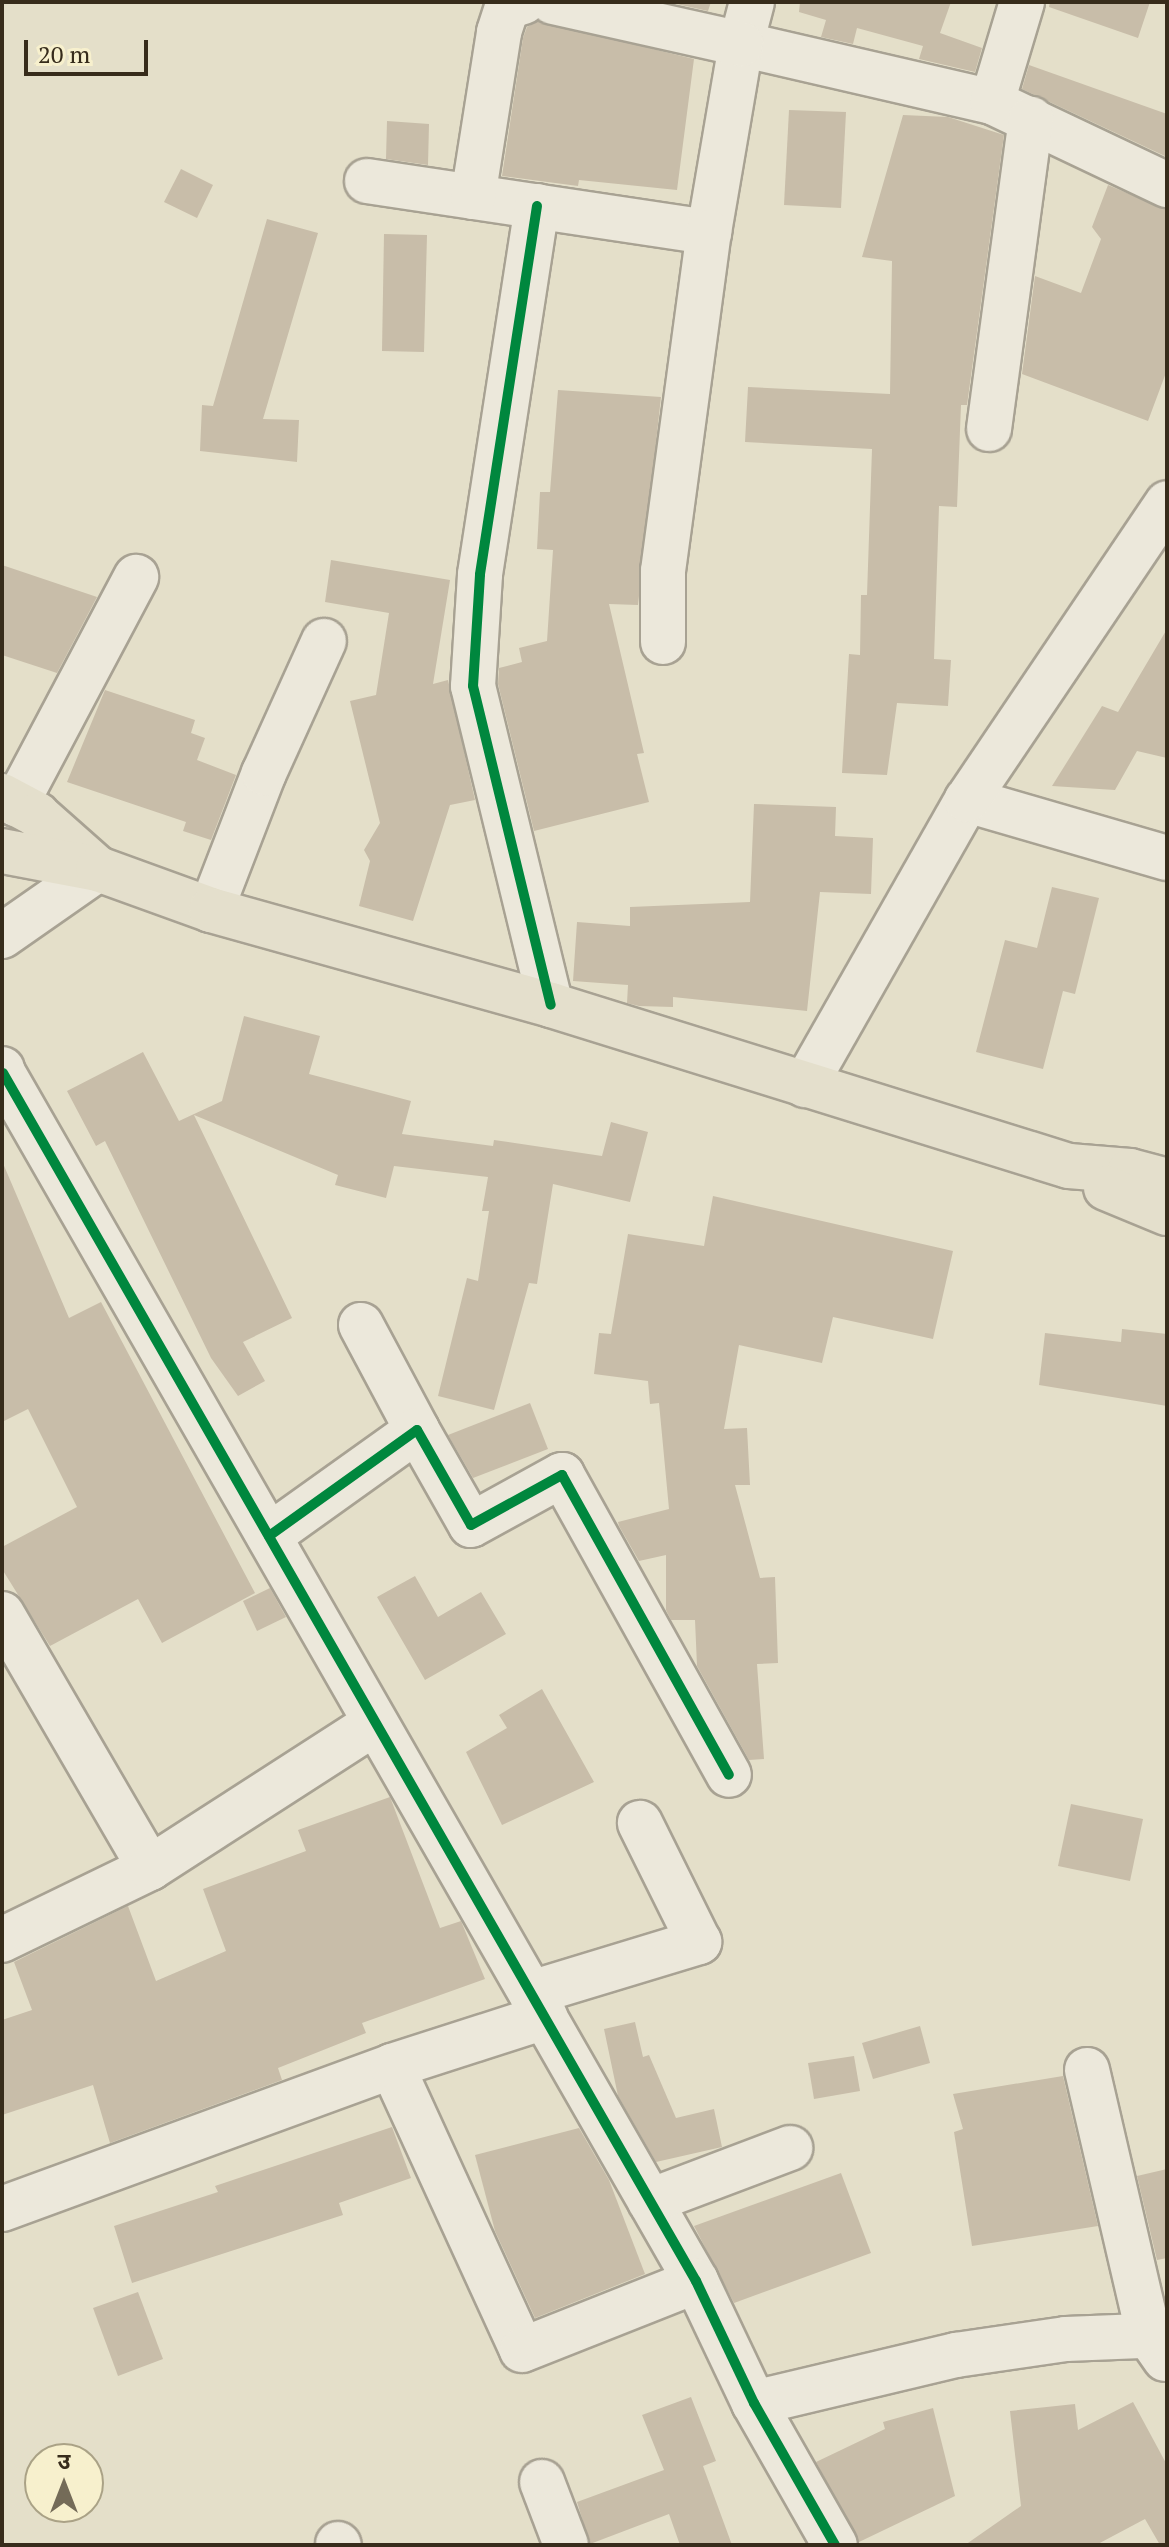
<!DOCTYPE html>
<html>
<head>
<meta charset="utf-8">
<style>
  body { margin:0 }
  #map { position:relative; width:1169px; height:2547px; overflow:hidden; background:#e4dfc9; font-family:"PT Serif","Noto Sans Devanagari",serif }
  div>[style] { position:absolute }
  .building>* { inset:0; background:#c8bda9 }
  .roads { filter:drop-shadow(2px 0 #a8a293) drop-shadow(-2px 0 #a8a293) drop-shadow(0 2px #a8a293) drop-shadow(0 -2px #a8a293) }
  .minor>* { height:44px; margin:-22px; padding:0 22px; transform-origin:22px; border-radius:22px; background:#ece8db }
  .tertiary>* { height:44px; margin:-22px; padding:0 22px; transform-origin:22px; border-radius:22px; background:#ece8db }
  .secondary>* { height:44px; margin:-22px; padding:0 22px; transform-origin:22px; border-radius:22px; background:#ece8db }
  .primary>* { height:44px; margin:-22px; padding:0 22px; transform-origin:22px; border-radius:22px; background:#e4dfcc }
  .cycleway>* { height:10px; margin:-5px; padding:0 5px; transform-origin:5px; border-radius:5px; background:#00873e }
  span { translate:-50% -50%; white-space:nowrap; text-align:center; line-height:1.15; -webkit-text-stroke:6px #f7f0cd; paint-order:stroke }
  .frame { position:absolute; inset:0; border:4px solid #372c1b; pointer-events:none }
  .north { position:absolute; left:24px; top:2443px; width:80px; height:80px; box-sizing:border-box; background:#f7f0cd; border:2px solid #aaa286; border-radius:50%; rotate:0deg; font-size:22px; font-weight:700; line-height:32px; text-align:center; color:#372c1b }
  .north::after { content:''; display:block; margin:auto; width:28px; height:36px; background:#746b58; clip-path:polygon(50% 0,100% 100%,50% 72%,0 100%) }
  .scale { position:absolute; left:24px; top:40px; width:124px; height:36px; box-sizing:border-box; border:4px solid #372c1b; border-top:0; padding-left:10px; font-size:24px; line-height:28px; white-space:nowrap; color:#372c1b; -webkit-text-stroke:6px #f7f0cd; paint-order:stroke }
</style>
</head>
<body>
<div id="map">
  <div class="building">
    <i style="clip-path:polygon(668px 2px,711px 2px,708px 11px)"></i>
    <i style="clip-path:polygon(800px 2px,951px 2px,940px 33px,982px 48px,975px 72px,919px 59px,923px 46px,857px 28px,853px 44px,821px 37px,826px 20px,799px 12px)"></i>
    <i style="clip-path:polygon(1050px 2px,1150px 2px,1138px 38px,1049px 7px)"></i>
    <i style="clip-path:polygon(538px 21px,694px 59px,677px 190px,579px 180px,578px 186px,502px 176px,523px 38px,527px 27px)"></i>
    <i style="clip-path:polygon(1029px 65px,1167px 114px,1167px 157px,1022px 89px)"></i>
    <i style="clip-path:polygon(789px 110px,846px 112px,841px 208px,784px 205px)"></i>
    <i style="clip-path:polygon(903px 115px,948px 117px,1004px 135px,967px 405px,961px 405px,957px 507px,939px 506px,934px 659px,951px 660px,948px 706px,897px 703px,887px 775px,842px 773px,849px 654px,860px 655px,861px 595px,867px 595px,872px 449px,745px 442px,748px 387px,890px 394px,892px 261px,862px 257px)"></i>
    <i style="clip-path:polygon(387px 121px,429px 124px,428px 165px,386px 159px)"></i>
    <i style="clip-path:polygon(181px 169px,213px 185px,197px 218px,164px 202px)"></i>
    <i style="clip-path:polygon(1108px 185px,1167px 210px,1167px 370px,1148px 421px,1022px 374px,1035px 276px,1081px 293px,1101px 239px,1092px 227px)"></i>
    <i style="clip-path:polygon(267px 219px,318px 233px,263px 419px,299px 420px,297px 462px,200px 451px,202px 405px,213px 406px)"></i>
    <i style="clip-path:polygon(384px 234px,427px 235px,424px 352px,382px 351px)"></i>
    <i style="clip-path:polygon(558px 390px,661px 397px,638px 605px,609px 604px,644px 753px,637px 754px,649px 802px,534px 831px,498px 684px,499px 668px,522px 662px,519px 648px,547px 641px,553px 550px,537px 549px,540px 492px,550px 492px)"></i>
    <i style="clip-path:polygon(331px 560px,450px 580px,433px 684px,448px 680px,475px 800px,450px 805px,413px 921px,359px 906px,370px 861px,364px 850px,380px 823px,350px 701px,376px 695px,389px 613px,325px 602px)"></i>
    <i style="clip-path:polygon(2px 565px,97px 597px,57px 673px,2px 655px)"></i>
    <i style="clip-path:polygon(1167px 629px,1167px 758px,1137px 751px,1115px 790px,1052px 786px,1102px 706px,1118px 712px)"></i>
    <i style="clip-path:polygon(105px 690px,195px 720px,191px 733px,205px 738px,197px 760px,236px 775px,211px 840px,183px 831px,186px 822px,67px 782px)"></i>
    <i style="clip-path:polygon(754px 804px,836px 807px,835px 836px,873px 838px,871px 894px,820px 892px,807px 1011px,673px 997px,673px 1007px,639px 1006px,627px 1003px,628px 985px,573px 981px,577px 922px,630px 926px,630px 907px,750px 902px)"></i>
    <i style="clip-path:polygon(1052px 887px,1099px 898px,1075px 994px,1063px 991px,1043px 1069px,976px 1052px,1005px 940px,1037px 948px)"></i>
    <i style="clip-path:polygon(244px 1016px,320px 1036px,309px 1074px,411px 1101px,402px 1134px,493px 1146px,494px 1140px,602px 1156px,611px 1122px,648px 1132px,630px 1202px,553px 1184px,537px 1284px,529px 1283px,494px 1410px,438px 1396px,467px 1278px,478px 1281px,489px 1211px,482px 1211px,488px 1177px,394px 1166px,386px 1198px,335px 1185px,338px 1175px,194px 1115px,292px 1318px,243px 1342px,265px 1381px,238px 1396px,211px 1358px,105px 1141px,96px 1146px,67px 1091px,143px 1052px,179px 1121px,222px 1101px)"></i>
    <i style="clip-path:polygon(2px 1161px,69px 1318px,101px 1302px,255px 1593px,162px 1643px,138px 1599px,50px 1646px,2px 1569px,2px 1547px,77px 1507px,28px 1409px,2px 1422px)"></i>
    <i style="clip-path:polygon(713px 1196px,953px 1251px,933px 1339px,833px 1317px,822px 1363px,739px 1345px,724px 1429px,747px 1428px,750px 1485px,735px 1485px,760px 1578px,775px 1577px,778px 1663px,757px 1664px,764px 1759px,749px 1760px,697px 1666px,695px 1620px,671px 1620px,666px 1610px,666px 1555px,639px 1561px,619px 1526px,618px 1522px,669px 1509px,659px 1403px,650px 1404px,648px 1381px,594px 1374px,599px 1333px,611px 1334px,628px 1234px,704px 1246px)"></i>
    <i style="clip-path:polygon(1122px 1329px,1167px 1334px,1167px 1406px,1039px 1385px,1045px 1333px,1121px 1342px)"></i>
    <i style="clip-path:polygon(530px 1403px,548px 1449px,473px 1478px,448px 1435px)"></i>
    <i style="clip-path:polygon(415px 1576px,438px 1617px,481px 1592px,506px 1634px,425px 1680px,377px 1597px)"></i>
    <i style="clip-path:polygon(270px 1588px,286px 1617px,257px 1631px,243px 1601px)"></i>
    <i style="clip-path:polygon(542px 1689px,594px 1782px,502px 1825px,466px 1752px,507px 1728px,499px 1715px)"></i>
    <i style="clip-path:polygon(390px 1797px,440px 1928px,461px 1921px,485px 1979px,362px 2023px,366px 2033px,278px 2068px,282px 2080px,110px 2143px,93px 2085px,2px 2115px,2px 2020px,32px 2010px,14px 1962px,128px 1906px,156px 1981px,226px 1951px,203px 1889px,306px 1851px,298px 1830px)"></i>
    <i style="clip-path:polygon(1071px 1804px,1143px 1819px,1130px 1881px,1058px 1866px)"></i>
    <i style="clip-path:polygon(635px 2022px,643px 2057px,649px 2055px,676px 2118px,714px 2109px,722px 2147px,656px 2162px,618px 2096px,604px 2029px)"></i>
    <i style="clip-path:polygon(920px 2026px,930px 2063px,873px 2079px,862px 2043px)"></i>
    <i style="clip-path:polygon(854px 2056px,860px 2091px,814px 2099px,808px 2063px)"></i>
    <i style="clip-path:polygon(1063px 2076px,1098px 2226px,972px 2246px,954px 2132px,963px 2129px,953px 2094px)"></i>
    <i style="clip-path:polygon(392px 2127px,411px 2178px,339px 2203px,343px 2215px,132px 2283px,114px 2226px,218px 2192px,215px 2186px)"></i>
    <i style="clip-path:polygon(579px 2128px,609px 2180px,645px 2274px,535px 2318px,495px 2231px,475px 2155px)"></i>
    <i style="clip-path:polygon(1167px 2169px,1167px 2258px,1157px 2260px,1137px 2176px)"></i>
    <i style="clip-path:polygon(841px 2173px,871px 2253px,734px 2303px,694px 2226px)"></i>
    <i style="clip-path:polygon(138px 2292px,163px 2359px,118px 2376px,93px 2308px)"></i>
    <i style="clip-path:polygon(691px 2397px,716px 2461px,703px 2466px,732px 2545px,680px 2545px,669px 2514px,590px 2544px,577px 2502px,664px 2470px,642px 2415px)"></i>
    <i style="clip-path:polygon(1133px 2402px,1167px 2465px,1167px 2545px,1160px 2545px,1145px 2519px,1096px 2545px,965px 2545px,1021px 2506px,1010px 2411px,1075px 2404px,1078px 2430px)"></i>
    <i style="clip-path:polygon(933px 2408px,955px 2496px,859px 2542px,816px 2462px,885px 2429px,883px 2422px)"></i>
  </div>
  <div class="roads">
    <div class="minor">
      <i style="left:752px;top:2px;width:43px;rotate:104.7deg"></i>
      <i style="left:741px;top:44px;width:258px;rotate:13deg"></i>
      <i style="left:992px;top:102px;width:194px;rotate:25.4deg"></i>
      <i style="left:992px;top:102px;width:104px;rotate:-73.3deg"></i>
      <i style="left:367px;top:181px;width:346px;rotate:8.5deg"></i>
      <i style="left:709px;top:232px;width:191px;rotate:-80.3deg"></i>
      <i style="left:741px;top:44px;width:193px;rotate:-167.4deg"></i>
      <i style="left:473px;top:197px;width:167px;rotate:-81deg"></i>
      <i style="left:499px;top:32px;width:26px;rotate:-72deg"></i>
      <i style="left:507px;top:7px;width:17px;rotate:-17deg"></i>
      <i style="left:537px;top:206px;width:373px;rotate:98.8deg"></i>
      <i style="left:480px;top:575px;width:111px;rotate:93.6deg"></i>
      <i style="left:473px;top:686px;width:328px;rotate:76.3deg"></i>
      <i style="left:989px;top:429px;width:313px;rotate:-82.3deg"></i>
      <i style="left:663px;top:642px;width:71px;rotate:-90deg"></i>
      <i style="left:663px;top:571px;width:342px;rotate:-82.3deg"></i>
      <i style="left:967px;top:800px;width:208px;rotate:16.2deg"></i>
      <i style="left:16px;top:804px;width:257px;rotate:-62.1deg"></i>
      <i style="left:211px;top:910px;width:147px;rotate:-68.9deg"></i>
      <i style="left:264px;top:773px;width:145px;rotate:-65.6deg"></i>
      <i style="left:3px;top:1073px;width:1393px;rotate:60.16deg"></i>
      <i style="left:696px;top:2281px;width:135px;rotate:64.6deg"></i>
      <i style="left:754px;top:2403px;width:163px;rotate:60.3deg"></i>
      <i style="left:361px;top:1325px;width:119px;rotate:61.9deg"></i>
      <i style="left:269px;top:1536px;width:182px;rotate:-35.6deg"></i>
      <i style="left:417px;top:1430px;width:109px;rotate:60.4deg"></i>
      <i style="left:471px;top:1525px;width:104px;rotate:-28.8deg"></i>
      <i style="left:562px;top:1475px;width:343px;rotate:60.9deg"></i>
      <i style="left:2px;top:1614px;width:294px;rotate:59.8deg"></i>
      <i style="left:150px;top:1868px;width:165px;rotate:154.1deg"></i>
      <i style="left:150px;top:1868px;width:264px;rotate:-32.8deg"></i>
      <i style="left:531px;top:1993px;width:176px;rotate:-16.9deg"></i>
      <i style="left:699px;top:1942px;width:133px;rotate:-116.4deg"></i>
      <i style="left:392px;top:2066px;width:312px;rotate:65.4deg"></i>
      <i style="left:522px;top:2350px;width:187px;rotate:-21.6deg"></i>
      <i style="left:1087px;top:2070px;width:273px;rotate:76.9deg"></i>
      <i style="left:1149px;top:2336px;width:28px;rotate:55deg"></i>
      <i style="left:650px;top:2201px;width:150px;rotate:-20.7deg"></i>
      <i style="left:2px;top:2209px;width:415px;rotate:-20.1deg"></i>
      <i style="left:392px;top:2066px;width:161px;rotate:-17.8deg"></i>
      <i style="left:754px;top:2403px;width:208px;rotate:-13.4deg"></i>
      <i style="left:956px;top:2355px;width:111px;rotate:-8.3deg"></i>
      <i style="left:1066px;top:2339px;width:101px;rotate:-2.3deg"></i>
      <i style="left:542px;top:2482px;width:67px;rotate:69.1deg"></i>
      <i style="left:338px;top:2544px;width:1px;rotate:45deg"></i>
    </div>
    <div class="tertiary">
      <i style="left:2px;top:936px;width:117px;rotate:-34.9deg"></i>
      <i style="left:2px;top:1069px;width:4px;rotate:90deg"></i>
    </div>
    <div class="secondary">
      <i style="left:805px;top:1085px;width:328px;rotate:-60.4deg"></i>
      <i style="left:967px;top:800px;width:358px;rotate:-56deg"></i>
    </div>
    <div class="primary">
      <i style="left:2px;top:796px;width:40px;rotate:28deg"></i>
      <i style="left:37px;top:815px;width:81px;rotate:41.5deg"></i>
      <i style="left:2px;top:851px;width:98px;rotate:10.6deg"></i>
      <i style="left:98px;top:869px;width:120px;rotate:19.9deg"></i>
      <i style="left:211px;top:910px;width:353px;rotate:15.6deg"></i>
      <i style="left:551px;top:1005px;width:542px;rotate:17.27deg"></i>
      <i style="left:1069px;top:1166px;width:61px;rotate:4.7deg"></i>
      <i style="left:1130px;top:1171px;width:38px;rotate:15deg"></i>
      <i style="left:1106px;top:1188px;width:66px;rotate:22.3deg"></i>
    </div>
  </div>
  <div class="cycleway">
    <i style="left:537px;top:206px;width:373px;rotate:98.8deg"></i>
    <i style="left:480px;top:575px;width:111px;rotate:93.6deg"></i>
    <i style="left:473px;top:686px;width:328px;rotate:76.3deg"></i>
    <i style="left:3px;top:1073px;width:1393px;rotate:60.16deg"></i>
    <i style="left:696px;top:2281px;width:135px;rotate:64.6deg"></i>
    <i style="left:754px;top:2403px;width:163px;rotate:60.3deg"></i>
    <i style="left:269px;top:1536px;width:182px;rotate:-35.6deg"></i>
    <i style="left:417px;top:1430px;width:109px;rotate:60.4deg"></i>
    <i style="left:471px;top:1525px;width:104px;rotate:-28.8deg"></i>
    <i style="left:562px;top:1475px;width:343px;rotate:60.9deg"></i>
  </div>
  <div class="frame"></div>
  <div class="north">उ</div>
  <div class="scale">20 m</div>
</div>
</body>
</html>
